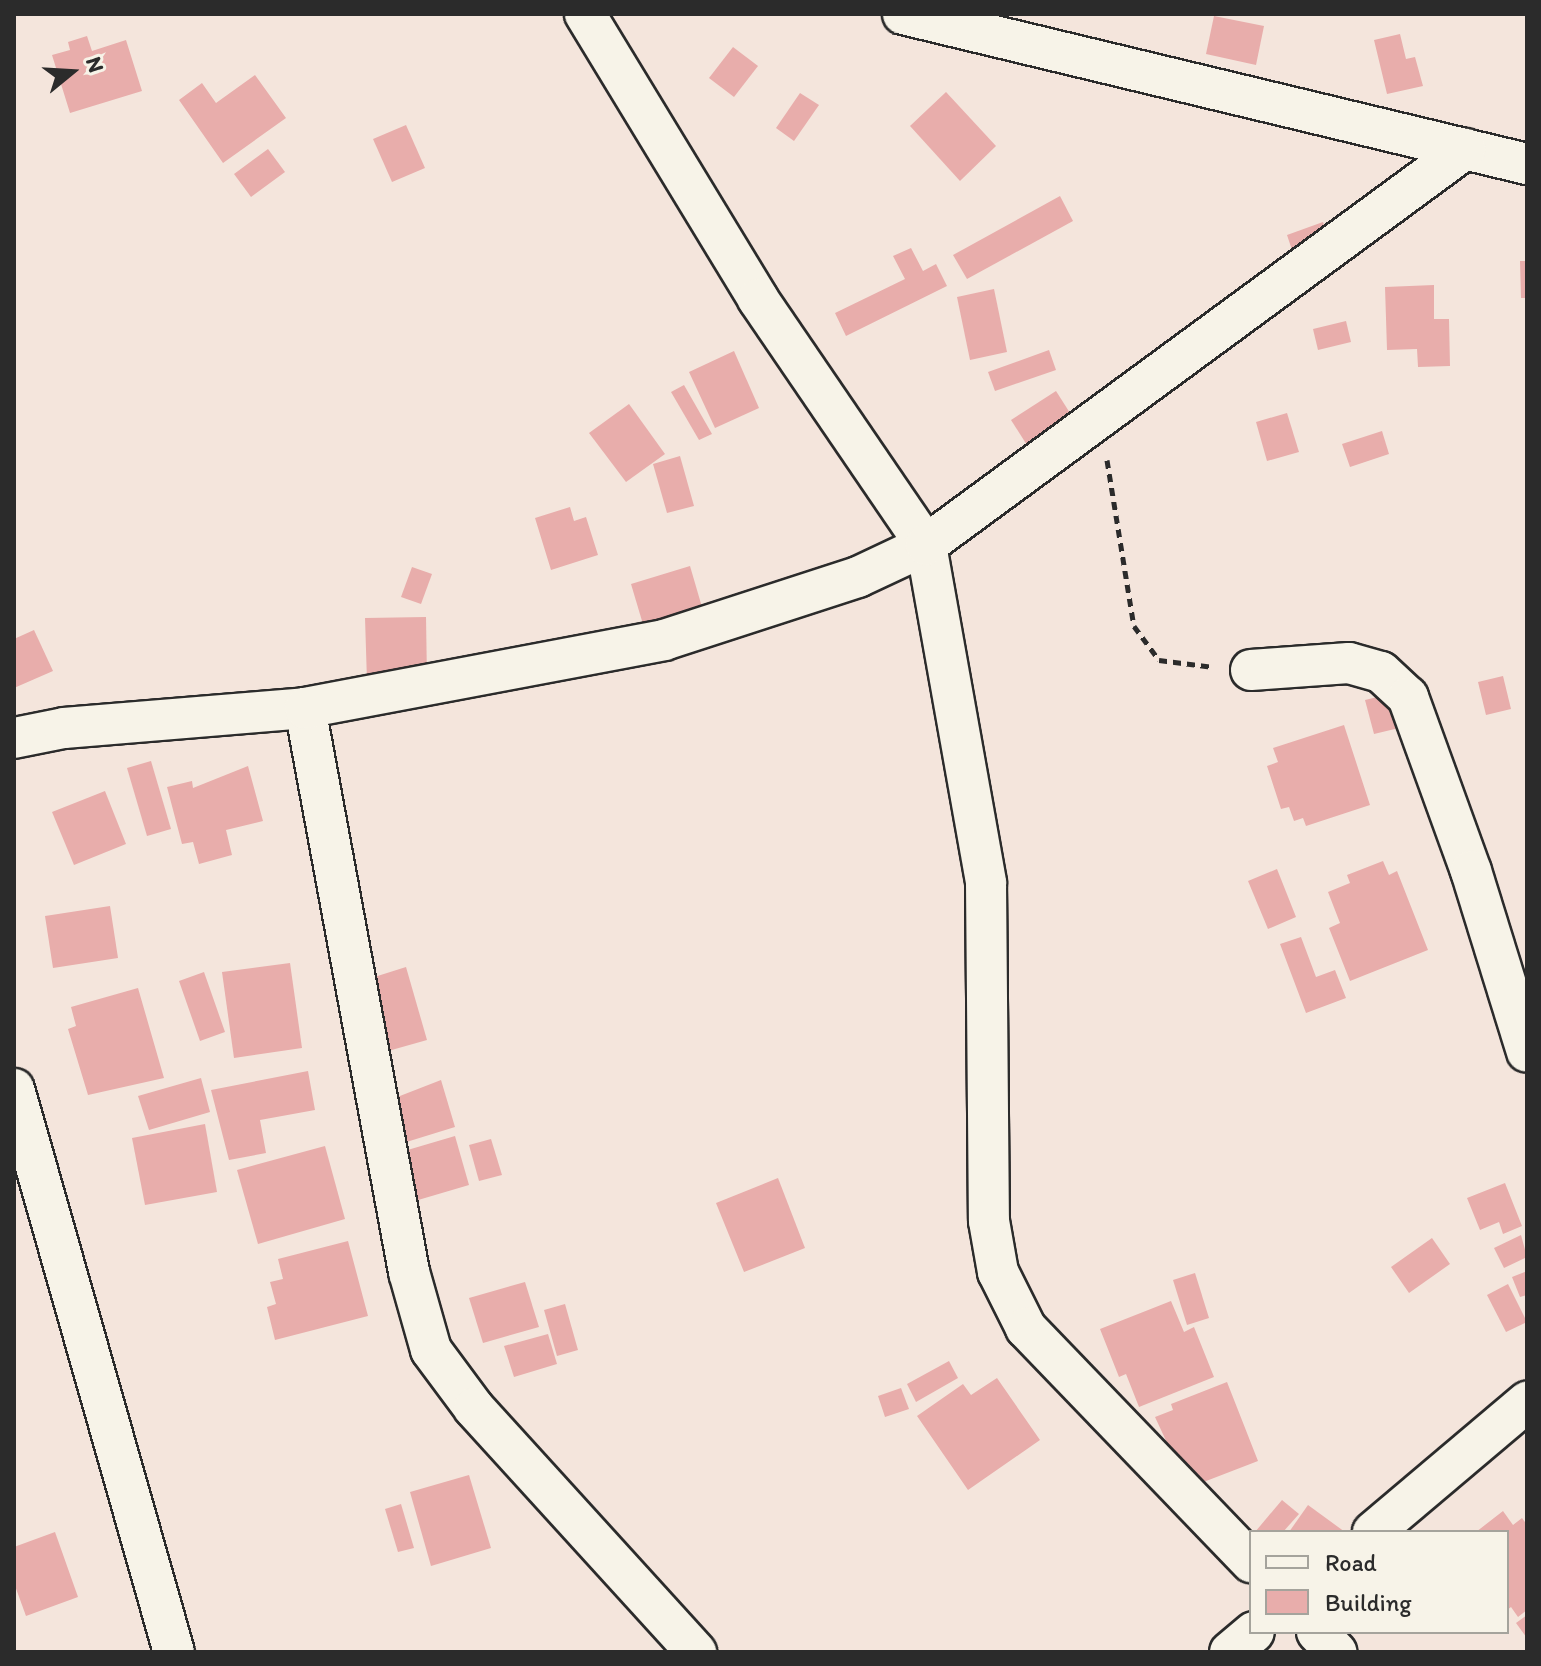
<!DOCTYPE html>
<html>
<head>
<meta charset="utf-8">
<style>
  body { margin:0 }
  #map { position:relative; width:1541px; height:1666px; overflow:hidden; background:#f4e5dc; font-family:Itim,sans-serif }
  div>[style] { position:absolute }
  .building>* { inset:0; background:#e8adab }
  .path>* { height:5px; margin-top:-2.5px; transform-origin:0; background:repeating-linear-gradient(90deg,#2b2b2b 0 8px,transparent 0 14px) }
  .roads { filter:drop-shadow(2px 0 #2b2b2b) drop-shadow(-2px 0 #2b2b2b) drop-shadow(0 2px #2b2b2b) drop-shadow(0 -2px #2b2b2b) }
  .street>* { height:40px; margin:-20px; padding:0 20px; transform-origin:20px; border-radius:20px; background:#f7f3e8 }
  span { translate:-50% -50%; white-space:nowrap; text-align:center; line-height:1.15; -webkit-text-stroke:6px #f7f3e8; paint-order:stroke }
  .frame { position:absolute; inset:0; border:16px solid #2b2b2b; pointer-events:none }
  .legend { position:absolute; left:1249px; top:1530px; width:260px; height:104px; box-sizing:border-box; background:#f7f3e8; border:2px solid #a5a39c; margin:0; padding:10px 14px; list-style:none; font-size:24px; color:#2b2b2b }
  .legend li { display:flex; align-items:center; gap:16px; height:40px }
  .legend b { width:40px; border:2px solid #a5a39c }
  .north { position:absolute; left:32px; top:32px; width:80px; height:80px; -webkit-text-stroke:6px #f7f3e8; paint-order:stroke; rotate:72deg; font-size:22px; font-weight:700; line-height:32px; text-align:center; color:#2b2b2b }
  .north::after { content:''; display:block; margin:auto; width:28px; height:36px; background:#2b2b2b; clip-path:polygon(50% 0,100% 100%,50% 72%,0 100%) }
</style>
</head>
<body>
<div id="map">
  <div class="building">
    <i style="clip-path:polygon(1214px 16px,1264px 26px,1256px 65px,1206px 54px)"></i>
    <i style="clip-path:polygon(1400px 34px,1406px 59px,1415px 57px,1423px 86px,1387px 94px,1374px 40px)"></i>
    <i style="clip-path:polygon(87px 36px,92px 51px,126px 40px,142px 91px,70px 113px,52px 55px,70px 50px,68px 42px)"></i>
    <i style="clip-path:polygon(733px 47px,758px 66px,734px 97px,709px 78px)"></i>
    <i style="clip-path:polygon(255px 75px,286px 118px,223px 163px,179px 100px,202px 83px,216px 103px)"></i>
    <i style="clip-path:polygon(946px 92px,996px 146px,960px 181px,910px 126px)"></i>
    <i style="clip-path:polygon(800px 93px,819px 105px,794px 141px,776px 128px)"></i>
    <i style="clip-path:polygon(406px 125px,425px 168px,392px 182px,373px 139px)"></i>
    <i style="clip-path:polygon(268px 149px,285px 172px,251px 197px,234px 174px)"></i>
    <i style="clip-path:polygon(1060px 196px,1073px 221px,967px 279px,953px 255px)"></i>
    <i style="clip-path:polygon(1323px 222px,1330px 244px,1294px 256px,1287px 235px)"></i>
    <i style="clip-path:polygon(911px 248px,923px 271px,936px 264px,947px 286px,846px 336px,835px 313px,905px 279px,893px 256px)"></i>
    <i style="clip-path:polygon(1520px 261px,1527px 261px,1527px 298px,1521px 298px)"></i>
    <i style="clip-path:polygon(1434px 285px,1434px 319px,1449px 319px,1450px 366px,1418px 367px,1417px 349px,1387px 350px,1385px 287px)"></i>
    <i style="clip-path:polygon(994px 289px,1007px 352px,970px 360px,957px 297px)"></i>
    <i style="clip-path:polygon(1346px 321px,1351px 342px,1318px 350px,1313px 329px)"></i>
    <i style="clip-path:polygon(1049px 350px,1056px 370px,995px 391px,988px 372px)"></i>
    <i style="clip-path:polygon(734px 351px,759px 408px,715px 428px,689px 372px)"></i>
    <i style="clip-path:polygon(684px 385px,712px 434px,699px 440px,671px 392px)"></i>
    <i style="clip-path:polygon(1056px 391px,1077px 424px,1032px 453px,1011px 420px)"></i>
    <i style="clip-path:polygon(629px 404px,665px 454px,626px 482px,589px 433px)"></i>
    <i style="clip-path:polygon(1287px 413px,1299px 452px,1267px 461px,1256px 422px)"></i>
    <i style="clip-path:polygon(1382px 431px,1389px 454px,1350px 467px,1342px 444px)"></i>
    <i style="clip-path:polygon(680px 456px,694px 506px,667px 513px,653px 464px)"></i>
    <i style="clip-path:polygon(570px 507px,574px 521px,586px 517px,598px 555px,551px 570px,535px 518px)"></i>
    <i style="clip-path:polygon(690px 566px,704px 614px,645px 631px,631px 584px)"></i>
    <i style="clip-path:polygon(412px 567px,432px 574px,421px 604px,401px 597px)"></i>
    <i style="clip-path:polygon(426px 617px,427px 680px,367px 681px,365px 618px)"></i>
    <i style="clip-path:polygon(34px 630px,53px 671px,14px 688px,14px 639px)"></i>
    <i style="clip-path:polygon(1503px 676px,1511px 709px,1486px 715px,1478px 682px)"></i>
    <i style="clip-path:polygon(1390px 694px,1399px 728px,1374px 734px,1365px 700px)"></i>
    <i style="clip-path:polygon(1344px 725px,1370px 805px,1306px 826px,1303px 818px,1294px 821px,1289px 807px,1281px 809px,1267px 766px,1278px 762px,1273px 748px)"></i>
    <i style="clip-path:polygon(151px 761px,171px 829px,147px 836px,127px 768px)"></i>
    <i style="clip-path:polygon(248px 766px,263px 821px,226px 830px,232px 855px,199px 864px,193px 842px,182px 844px,167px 787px,192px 781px,193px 788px)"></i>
    <i style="clip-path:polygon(105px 791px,126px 844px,74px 865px,52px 812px)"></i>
    <i style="clip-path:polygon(1383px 861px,1389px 875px,1397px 871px,1428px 950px,1350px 981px,1329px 928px,1340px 923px,1328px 892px,1350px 883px,1347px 875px)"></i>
    <i style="clip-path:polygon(1277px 869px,1296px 917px,1268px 929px,1248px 881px)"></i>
    <i style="clip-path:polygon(110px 906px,118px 958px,53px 968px,45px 916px)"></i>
    <i style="clip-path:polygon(1301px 937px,1316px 977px,1335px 970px,1346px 998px,1306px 1013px,1280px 944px)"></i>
    <i style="clip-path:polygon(290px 963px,302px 1048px,234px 1058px,222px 972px)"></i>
    <i style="clip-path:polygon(406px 967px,427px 1040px,381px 1053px,368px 979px)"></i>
    <i style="clip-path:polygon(204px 972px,225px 1032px,200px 1041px,179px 981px)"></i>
    <i style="clip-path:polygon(138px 988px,164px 1078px,88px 1095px,68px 1029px,76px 1026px,71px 1007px)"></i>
    <i style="clip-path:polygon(308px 1071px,315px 1110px,260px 1120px,266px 1153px,229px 1160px,211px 1090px)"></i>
    <i style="clip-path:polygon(201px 1078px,210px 1112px,149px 1130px,138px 1096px)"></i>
    <i style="clip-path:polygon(441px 1080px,455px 1127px,400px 1144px,387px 1101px)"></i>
    <i style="clip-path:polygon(205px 1124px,217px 1192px,145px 1205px,132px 1138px)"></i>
    <i style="clip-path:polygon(455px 1136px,469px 1185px,408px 1203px,394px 1154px)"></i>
    <i style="clip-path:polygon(491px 1139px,502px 1175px,479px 1181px,469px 1145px)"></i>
    <i style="clip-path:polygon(325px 1146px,345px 1219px,258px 1244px,237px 1170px)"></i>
    <i style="clip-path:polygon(778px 1178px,805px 1248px,744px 1272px,716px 1203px)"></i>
    <i style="clip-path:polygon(1505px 1183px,1522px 1226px,1503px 1234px,1499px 1222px,1480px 1230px,1467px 1198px)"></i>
    <i style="clip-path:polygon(1521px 1235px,1527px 1257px,1504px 1268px,1494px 1248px)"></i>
    <i style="clip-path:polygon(1432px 1238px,1450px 1264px,1409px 1293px,1391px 1267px)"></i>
    <i style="clip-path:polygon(348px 1241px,368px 1316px,275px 1340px,267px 1307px,276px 1304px,270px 1282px,283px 1279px,278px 1259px)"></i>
    <i style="clip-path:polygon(1527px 1271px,1527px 1295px,1520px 1297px,1512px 1277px)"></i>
    <i style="clip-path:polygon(1195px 1273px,1209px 1318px,1187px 1325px,1173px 1280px)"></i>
    <i style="clip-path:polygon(525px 1282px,539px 1327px,483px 1343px,469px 1298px)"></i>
    <i style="clip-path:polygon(1508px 1284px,1527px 1322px,1506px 1332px,1487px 1295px)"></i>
    <i style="clip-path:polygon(1171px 1301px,1184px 1332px,1194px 1327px,1214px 1377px,1139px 1407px,1126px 1374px,1119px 1377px,1100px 1329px)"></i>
    <i style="clip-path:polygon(565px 1304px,578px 1350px,557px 1356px,544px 1310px)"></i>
    <i style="clip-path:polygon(548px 1334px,557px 1364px,514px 1377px,504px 1346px)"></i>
    <i style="clip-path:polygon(949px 1361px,958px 1378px,916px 1402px,907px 1384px)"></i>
    <i style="clip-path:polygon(997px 1378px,1040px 1440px,968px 1490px,917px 1416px,963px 1384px,971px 1395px)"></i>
    <i style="clip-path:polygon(1227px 1382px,1258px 1461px,1188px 1488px,1155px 1417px,1173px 1410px,1171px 1404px)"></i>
    <i style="clip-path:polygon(901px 1388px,909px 1409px,885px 1417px,878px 1396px)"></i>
    <i style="clip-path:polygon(469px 1475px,491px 1548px,431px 1566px,410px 1492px)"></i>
    <i style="clip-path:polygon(1282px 1500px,1299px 1514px,1283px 1532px,1255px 1532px)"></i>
    <i style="clip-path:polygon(401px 1504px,414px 1548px,398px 1552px,385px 1509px)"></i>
    <i style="clip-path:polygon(1308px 1505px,1345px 1532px,1289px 1532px)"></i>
    <i style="clip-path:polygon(1503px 1511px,1513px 1525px,1522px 1518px,1527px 1525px,1527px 1610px,1518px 1617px,1511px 1607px,1507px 1610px,1507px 1532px,1476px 1532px)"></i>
    <i style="clip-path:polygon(55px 1532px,78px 1597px,26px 1616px,14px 1583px,14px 1547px)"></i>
    <i style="clip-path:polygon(1527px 1615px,1527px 1638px,1516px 1623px)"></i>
  </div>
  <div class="path">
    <i style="left:1107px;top:460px;width:168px;rotate:80.8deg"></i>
    <i style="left:1134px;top:626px;width:42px;rotate:53.7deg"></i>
    <i style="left:1159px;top:660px;width:55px;rotate:7.3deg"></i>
  </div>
  <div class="roads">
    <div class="street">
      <i style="left:585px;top:14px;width:333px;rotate:58.7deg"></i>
      <i style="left:758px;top:299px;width:298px;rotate:55.7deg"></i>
      <i style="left:926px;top:545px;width:343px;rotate:79.9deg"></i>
      <i style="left:986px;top:883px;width:338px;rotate:89.5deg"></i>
      <i style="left:989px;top:1221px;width:52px;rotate:80deg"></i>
      <i style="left:998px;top:1272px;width:63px;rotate:63.4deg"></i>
      <i style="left:1026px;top:1328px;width:325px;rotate:46.1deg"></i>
      <i style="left:903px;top:14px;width:642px;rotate:13.52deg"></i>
      <i style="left:1251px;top:670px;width:98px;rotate:-4.1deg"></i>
      <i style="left:1349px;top:663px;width:33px;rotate:16deg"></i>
      <i style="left:1381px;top:672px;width:37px;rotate:43deg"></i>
      <i style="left:1408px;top:697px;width:185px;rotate:70.1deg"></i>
      <i style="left:1471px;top:871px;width:189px;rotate:72.8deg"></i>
      <i style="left:305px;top:708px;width:574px;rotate:79.55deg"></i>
      <i style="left:409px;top:1272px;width:81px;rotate:74.2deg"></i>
      <i style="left:431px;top:1350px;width:72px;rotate:53.4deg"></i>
      <i style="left:474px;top:1408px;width:330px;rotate:47.7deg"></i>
      <i style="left:14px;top:738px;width:51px;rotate:-11.3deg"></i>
      <i style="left:64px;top:728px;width:242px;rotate:-4.7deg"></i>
      <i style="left:305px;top:708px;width:365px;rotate:-10.7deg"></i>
      <i style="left:664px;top:640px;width:204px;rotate:-18deg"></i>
      <i style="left:858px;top:577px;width:75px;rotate:-25.2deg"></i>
      <i style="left:926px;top:545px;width:669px;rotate:-36.3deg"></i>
      <i style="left:14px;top:1089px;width:585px;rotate:74.14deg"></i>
      <i style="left:1373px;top:1532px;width:202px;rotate:-40.2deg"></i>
      <i style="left:1317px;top:1632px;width:28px;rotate:46deg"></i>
      <i style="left:1230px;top:1652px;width:31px;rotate:-40deg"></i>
    </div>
  </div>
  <div class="frame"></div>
  <ul class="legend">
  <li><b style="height:10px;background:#f7f3e8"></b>Road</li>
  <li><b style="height:22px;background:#e8adab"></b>Building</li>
  </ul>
  <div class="north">N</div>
</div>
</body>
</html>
